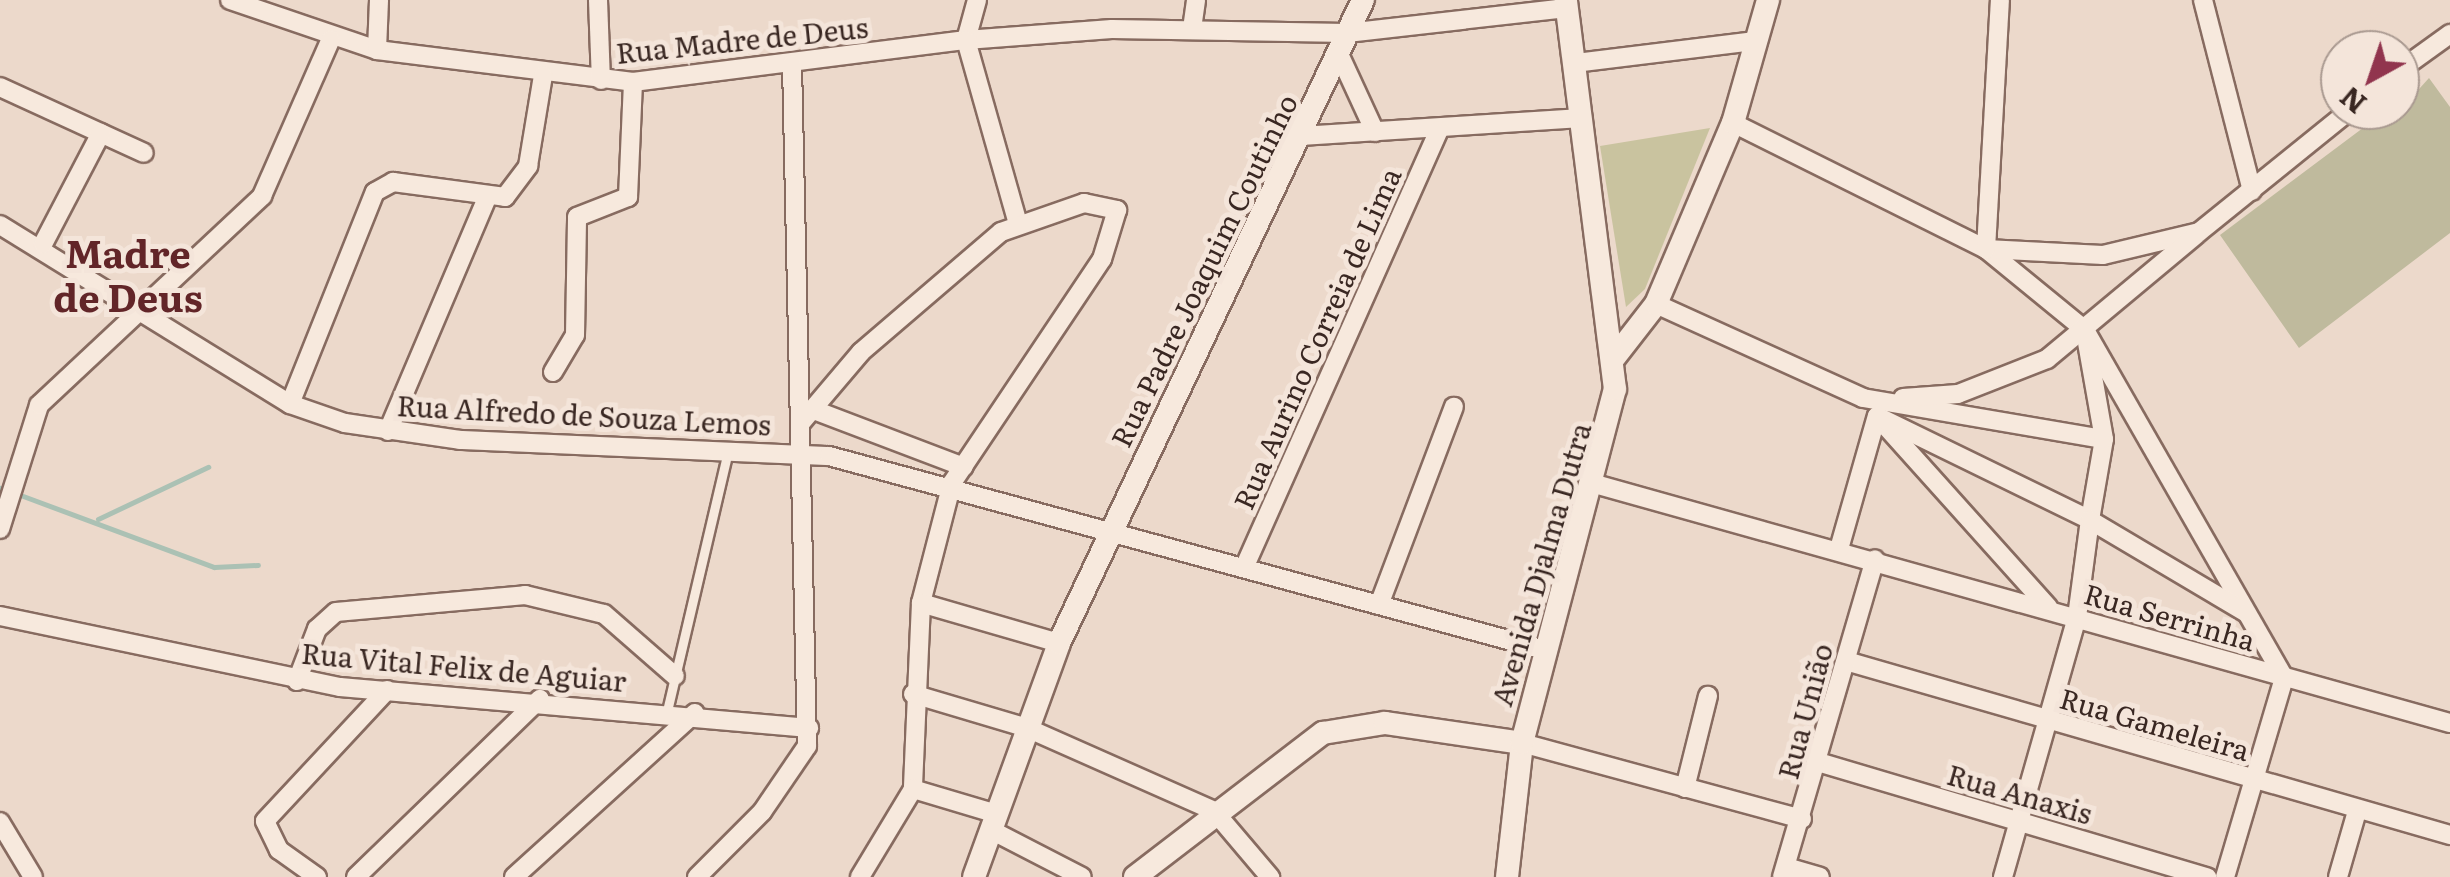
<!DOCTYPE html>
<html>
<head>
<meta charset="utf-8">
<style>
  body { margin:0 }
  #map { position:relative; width:2450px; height:877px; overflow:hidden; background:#ecd9cb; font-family:Literata,serif }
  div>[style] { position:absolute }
  .green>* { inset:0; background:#c9c39f }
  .cemetery>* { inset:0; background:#bfba9d }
  .stream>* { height:5px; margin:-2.5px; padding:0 2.5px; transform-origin:2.5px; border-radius:2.5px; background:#abc1b4 }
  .roads { filter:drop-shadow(2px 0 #876b60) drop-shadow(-2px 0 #876b60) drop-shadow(0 2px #876b60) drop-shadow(0 -2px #876b60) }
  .service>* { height:9px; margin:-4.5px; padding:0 4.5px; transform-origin:4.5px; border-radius:4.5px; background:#f7e9dd }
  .minor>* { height:18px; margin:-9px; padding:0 9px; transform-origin:9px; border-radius:9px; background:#f7e9dd }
  .tertiary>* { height:22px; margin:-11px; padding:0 11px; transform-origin:11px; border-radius:11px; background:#f7e9dd }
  span { translate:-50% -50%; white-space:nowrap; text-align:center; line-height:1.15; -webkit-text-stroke:10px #f4e5da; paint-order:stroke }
  .street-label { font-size:28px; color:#392722 }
  .district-label { font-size:38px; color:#622528; font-weight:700 }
  .north { position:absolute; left:2320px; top:30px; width:100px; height:100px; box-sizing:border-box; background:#f4e5da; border:2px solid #a99990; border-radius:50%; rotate:220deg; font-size:28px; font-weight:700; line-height:40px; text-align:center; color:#392722 }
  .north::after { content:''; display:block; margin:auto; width:35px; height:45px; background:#91354e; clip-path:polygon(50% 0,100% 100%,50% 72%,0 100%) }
</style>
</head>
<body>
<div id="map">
  <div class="green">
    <i style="clip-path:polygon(1710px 128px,1645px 289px,1626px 307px,1600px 146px)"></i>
  </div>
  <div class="cemetery">
    <i style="clip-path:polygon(2429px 78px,2450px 107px,2450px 233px,2299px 348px,2220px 235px,2387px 110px,2400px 110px)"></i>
  </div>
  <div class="stream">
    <i style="left:0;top:488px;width:1px;rotate:45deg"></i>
    <i style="left:23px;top:496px;width:204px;rotate:20.4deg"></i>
    <i style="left:214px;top:567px;width:44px;rotate:-2.6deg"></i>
    <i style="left:98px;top:519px;width:122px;rotate:-25.3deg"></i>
  </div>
  <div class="roads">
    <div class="service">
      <i style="left:667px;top:711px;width:267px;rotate:-76.8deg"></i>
    </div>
    <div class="minor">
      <i style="left:230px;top:0;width:155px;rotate:18.8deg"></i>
      <i style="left:377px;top:50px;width:258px;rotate:7.1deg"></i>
      <i style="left:633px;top:82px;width:336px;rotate:-7.2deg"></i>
      <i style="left:966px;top:40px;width:146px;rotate:-4.3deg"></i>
      <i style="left:1112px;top:29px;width:235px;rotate:1deg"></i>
      <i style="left:1347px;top:33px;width:221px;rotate:-6.5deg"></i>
      <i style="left:598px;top:0;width:80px;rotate:87.9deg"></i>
      <i style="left:977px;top:0;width:41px;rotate:105.4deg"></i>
      <i style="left:966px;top:40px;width:191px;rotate:74.2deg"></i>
      <i style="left:2203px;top:0;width:197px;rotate:75.6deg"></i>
      <i style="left:1192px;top:29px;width:29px;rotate:-82deg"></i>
      <i style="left:377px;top:50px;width:50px;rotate:-87.7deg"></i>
      <i style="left:1339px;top:54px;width:86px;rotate:65.2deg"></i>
      <i style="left:1575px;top:63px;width:181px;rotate:-7deg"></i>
      <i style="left:2400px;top:70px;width:62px;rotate:-35.8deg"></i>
      <i style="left:0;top:87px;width:158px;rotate:24.6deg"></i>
      <i style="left:1733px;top:123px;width:283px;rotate:26.5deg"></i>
      <i style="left:1986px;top:249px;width:128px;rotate:39.3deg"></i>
      <i style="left:2085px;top:330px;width:401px;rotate:60.2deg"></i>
      <i style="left:2284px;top:678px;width:208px;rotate:106.5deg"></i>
      <i style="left:1302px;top:136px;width:279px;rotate:-3.7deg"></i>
      <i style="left:0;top:225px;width:341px;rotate:31.7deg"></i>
      <i style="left:290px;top:404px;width:58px;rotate:19.1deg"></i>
      <i style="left:345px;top:423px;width:116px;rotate:8.4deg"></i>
      <i style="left:460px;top:440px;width:369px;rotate:2.5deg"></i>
      <i style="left:829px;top:456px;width:742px;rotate:15.16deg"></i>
      <i style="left:43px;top:244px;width:125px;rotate:-62.4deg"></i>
      <i style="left:1986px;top:249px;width:117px;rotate:2.9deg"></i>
      <i style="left:2103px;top:255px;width:99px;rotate:-13.5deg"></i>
      <i style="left:2199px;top:232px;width:194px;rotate:-38.9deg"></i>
      <i style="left:1986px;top:249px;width:249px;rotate:-86.8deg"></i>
      <i style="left:1656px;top:304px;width:227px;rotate:24.4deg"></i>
      <i style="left:1863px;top:398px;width:244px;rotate:9.7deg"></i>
      <i style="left:553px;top:372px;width:43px;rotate:-59.3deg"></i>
      <i style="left:575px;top:335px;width:118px;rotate:-89deg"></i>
      <i style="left:577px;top:217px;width:55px;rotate:-21.4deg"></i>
      <i style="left:628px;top:197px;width:115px;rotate:-87.5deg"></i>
      <i style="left:1903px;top:398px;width:55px;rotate:-4.2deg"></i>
      <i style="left:1958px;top:394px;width:96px;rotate:-21.5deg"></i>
      <i style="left:2047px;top:359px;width:194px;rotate:-39.8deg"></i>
      <i style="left:290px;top:404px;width:228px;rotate:-68.2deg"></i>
      <i style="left:375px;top:192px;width:21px;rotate:-29deg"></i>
      <i style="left:393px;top:182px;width:113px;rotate:7.6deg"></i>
      <i style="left:505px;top:197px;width:39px;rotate:-53deg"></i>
      <i style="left:528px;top:166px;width:92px;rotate:-80.6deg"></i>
      <i style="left:814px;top:410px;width:160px;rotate:20.8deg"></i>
      <i style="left:1882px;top:422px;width:249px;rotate:48.1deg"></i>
      <i style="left:800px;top:424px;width:94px;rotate:-49.7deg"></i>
      <i style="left:861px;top:352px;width:184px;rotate:-40.6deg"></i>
      <i style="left:1001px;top:232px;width:88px;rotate:-19.3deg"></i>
      <i style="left:1084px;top:203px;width:34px;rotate:12deg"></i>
      <i style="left:1117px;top:210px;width:51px;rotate:107deg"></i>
      <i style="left:1102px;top:259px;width:270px;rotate:123.8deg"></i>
      <i style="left:952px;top:483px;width:124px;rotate:104.5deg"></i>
      <i style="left:921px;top:603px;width:186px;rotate:92.5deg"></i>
      <i style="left:913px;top:789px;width:103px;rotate:121.1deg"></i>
      <i style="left:388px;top:431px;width:251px;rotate:-67deg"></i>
      <i style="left:1595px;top:484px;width:888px;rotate:15.62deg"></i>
      <i style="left:0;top:529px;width:130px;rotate:-72.5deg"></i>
      <i style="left:39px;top:405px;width:306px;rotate:-43.1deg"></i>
      <i style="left:262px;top:196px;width:171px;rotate:-66.3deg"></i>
      <i style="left:1839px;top:549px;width:138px;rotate:-74.1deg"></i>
      <i style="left:1877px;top:416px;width:237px;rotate:26deg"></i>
      <i style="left:2090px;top:520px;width:82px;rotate:-80.2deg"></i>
      <i style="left:2104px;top:439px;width:97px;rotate:-100deg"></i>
      <i style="left:1244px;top:568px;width:479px;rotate:-66deg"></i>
      <i style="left:921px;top:603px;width:144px;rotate:16.2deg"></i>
      <i style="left:1379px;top:605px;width:212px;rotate:-69.3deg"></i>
      <i style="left:0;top:616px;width:347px;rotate:11.8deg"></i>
      <i style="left:340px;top:687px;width:471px;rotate:5deg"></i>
      <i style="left:1846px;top:661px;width:629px;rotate:16.07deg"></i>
      <i style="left:297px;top:681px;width:56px;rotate:-69deg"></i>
      <i style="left:317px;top:629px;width:25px;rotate:-42deg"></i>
      <i style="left:336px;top:612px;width:190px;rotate:-5.1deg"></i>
      <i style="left:525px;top:595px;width:81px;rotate:13.5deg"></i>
      <i style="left:604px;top:614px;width:94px;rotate:41.1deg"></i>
      <i style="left:913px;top:694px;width:119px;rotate:16.6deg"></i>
      <i style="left:1027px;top:728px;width:205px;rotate:23.9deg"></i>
      <i style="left:1214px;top:811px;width:87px;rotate:49.7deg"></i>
      <i style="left:1522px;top:743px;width:290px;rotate:15.2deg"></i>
      <i style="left:1818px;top:762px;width:406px;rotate:16.5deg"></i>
      <i style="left:1685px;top:788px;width:95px;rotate:-76deg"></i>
      <i style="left:913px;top:789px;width:88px;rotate:16.6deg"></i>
      <i style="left:0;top:822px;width:64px;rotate:59deg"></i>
      <i style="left:991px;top:830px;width:102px;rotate:27.3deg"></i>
      <i style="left:1786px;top:867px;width:35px;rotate:16deg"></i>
      <i style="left:317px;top:877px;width:47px;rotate:-144.6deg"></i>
      <i style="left:279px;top:850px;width:32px;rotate:-116deg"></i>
      <i style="left:265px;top:821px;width:179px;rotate:-47deg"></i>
      <i style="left:356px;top:877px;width:256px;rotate:-44.1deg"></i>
      <i style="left:514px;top:877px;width:244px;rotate:-42.2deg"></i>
      <i style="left:697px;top:877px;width:92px;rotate:-45deg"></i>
      <i style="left:762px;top:812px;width:80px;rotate:-55.7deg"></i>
      <i style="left:807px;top:746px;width:682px;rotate:-91.26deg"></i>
      <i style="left:1782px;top:877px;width:331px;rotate:-73.7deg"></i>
      <i style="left:2003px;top:877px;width:270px;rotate:-74.1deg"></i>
      <i style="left:2077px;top:617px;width:98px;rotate:-82.4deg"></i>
      <i style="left:2090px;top:520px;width:180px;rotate:30.7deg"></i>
      <i style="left:2338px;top:877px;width:69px;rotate:-73.9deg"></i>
    </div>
    <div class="tertiary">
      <i style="left:1614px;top:358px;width:68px;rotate:-52.1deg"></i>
      <i style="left:1656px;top:304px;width:197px;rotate:-67deg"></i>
      <i style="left:1733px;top:123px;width:128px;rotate:-74.1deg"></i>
      <i style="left:974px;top:877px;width:249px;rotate:-70deg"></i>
      <i style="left:1059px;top:643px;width:711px;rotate:-64.7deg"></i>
      <i style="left:1135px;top:877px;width:237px;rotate:-37.5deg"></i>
      <i style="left:1323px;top:733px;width:63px;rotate:-9.2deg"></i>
      <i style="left:1385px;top:723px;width:138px;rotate:8.3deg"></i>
      <i style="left:1507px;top:877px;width:135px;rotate:-83.6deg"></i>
      <i style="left:1522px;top:743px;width:366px;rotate:-75.3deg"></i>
      <i style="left:1615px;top:389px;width:392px;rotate:-97.2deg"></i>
    </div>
  </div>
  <div class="street-label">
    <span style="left:742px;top:39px;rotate:-6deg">Rua Madre de Deus</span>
    <span style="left:1203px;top:270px;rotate:-64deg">Rua Padre Joaquim Coutinho</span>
    <span style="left:1316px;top:338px;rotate:-66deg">Rua Aurino Correia de Lima</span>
    <span style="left:584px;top:414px;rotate:3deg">Rua Alfredo de Souza Lemos</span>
    <span style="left:1540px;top:564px;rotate:-74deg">Avenida Djalma Dutra</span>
    <span style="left:2170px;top:616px;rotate:16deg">Rua Serrinha</span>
    <span style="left:464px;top:666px;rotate:5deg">Rua Vital Felix de Aguiar</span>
    <span style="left:1804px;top:711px;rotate:-75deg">Rua União</span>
    <span style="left:2155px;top:723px;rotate:16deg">Rua Gameleira</span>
    <span style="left:2020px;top:793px;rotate:16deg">Rua Anaxis</span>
  </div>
  <div class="district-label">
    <span style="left:128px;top:274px">Madre<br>de Deus</span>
  </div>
  <div class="north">N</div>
</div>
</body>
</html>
